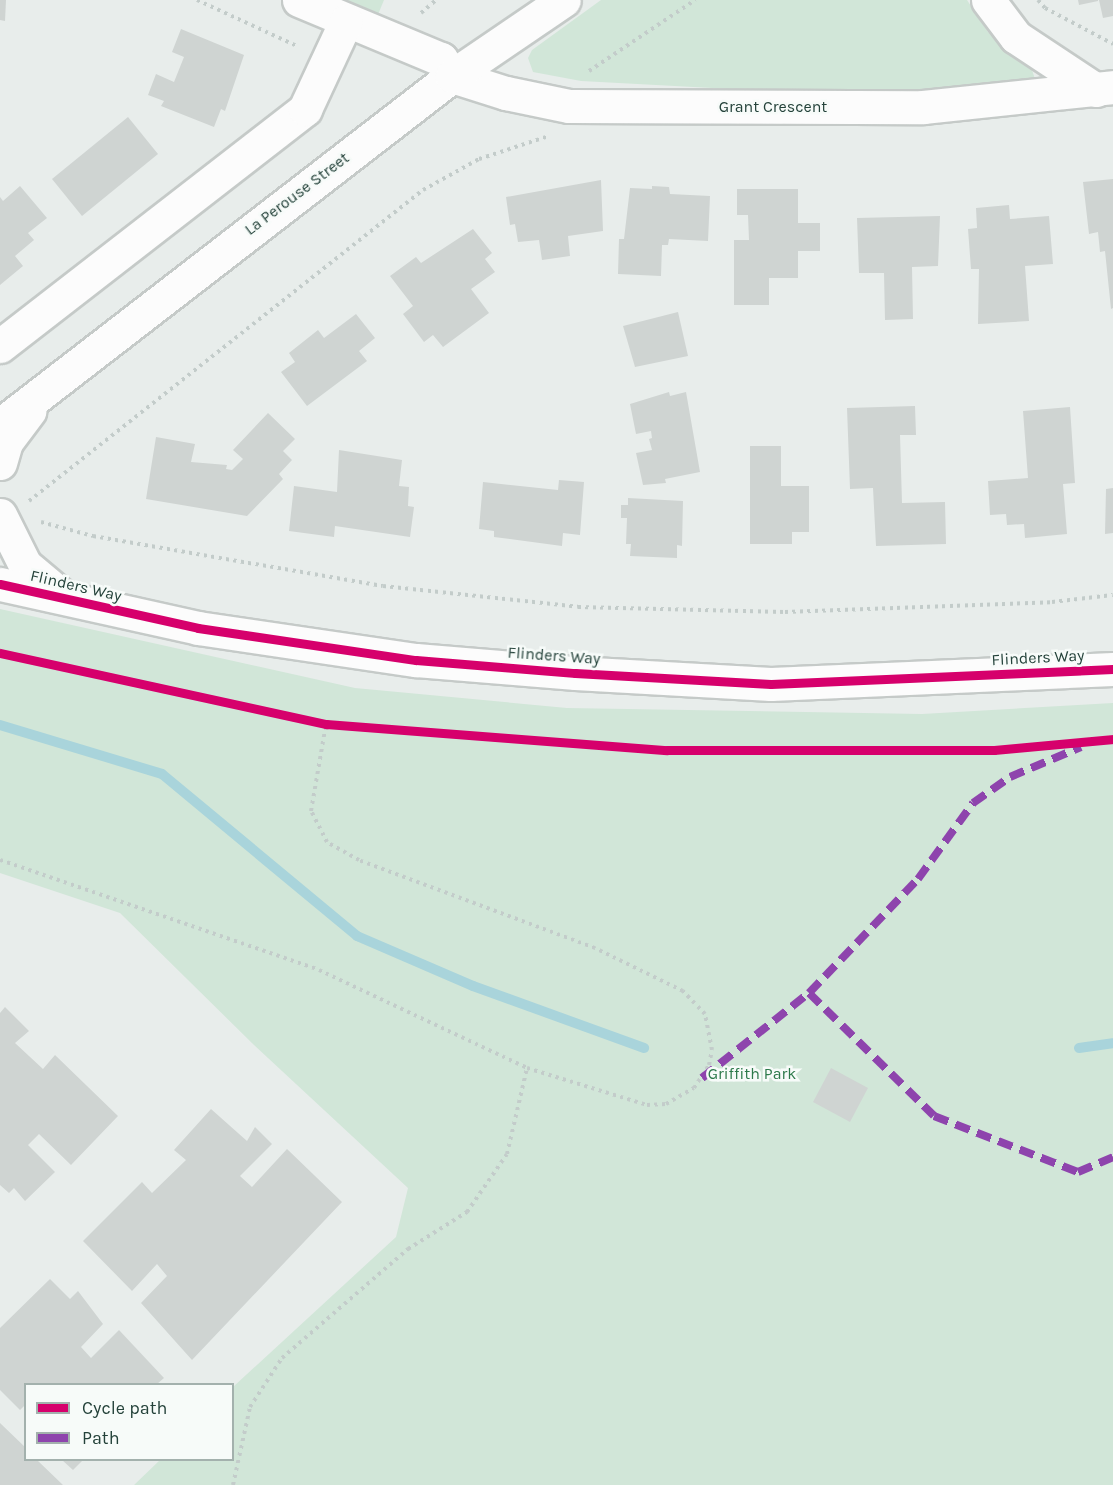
<!DOCTYPE html>
<html>
<head>
<meta charset="utf-8">
<style>
  body { margin:0 }
  #map { position:relative; width:1113px; height:1485px; overflow:hidden; background:#e8edeb; font-family:Karla,sans-serif }
  div>[style] { position:absolute }
  .green>* { inset:0; background:#d1e6d8 }
  .stream>* { height:10px; margin:-5px; padding:0 5px; transform-origin:5px; border-radius:5px; background:#a9d4db }
  .building>* { inset:0; background:#cfd4d2 }
  .path>* { height:4px; margin-top:-2px; transform-origin:0; background:repeating-linear-gradient(90deg,#c3ccca 0 3px,transparent 0 7.5px) }
  .roads { filter:drop-shadow(2px 0 #c5cac8) drop-shadow(-2px 0 #c5cac8) drop-shadow(0 2px #c5cac8) drop-shadow(0 -2px #c5cac8) }
  .minor>* { height:33px; margin:-16.5px; padding:0 16.5px; transform-origin:16.5px; border-radius:16.5px; background:#fcfcfc }
  .quiet>* { height:8px; margin-top:-4px; transform-origin:0; background:repeating-linear-gradient(90deg,#8e44ad 0 15px,transparent 0 23px) }
  .cycleway>* { height:9px; margin:-4.5px; padding:0 4.5px; transform-origin:4.5px; border-radius:4.5px; background:#d6006c }
  span { translate:-50% -50%; white-space:nowrap; text-align:center; line-height:1.15; -webkit-text-stroke:5px #f7fbf9; paint-order:stroke }
  .street-label { font-size:16px; color:#24423a }
  .park-label { font-size:16px; color:#2d7a4b }
  .legend { position:absolute; left:24px; top:1383px; width:210px; height:78px; box-sizing:border-box; background:#f7fbf9; border:2px solid #a3b1ad; margin:0; padding:8px 10px; list-style:none; font-size:18px; color:#24423a }
  .legend li { display:flex; align-items:center; gap:12px; height:30px }
  .legend b { width:30px; border:2px solid #a3b1ad }
</style>
</head>
<body>
<div id="map">
  <div class="green">
    <i style="clip-path:polygon(337px 0,384px 0,377px 17px)"></i>
    <i style="clip-path:polygon(601px 0,967px 0,988px 32px,1032px 70px,1035px 79px,937px 92px,767px 91px,581px 81px,533px 72px,528px 58px,532px 50px)"></i>
    <i style="clip-path:polygon(0 609px,355px 688px,567px 708px,922px 714px,1113px 703px,1113px 1485px,134px 1485px,160px 1460px,232px 1460px,233px 1387px,396px 1237px,408px 1188px,254px 1045px,120px 913px,0 873px)"></i>
  </div>
  <div class="stream">
    <i style="left:0;top:725px;width:169px;rotate:16.8deg"></i>
    <i style="left:162px;top:774px;width:254px;rotate:39.7deg"></i>
    <i style="left:357px;top:936px;width:126px;rotate:23.3deg"></i>
    <i style="left:473px;top:986px;width:182px;rotate:19.9deg"></i>
    <i style="left:1079px;top:1048px;width:34px;rotate:-8deg"></i>
  </div>
  <div class="building">
    <i style="clip-path:polygon(0 0,6px 0,5px 21px,0 20px)"></i>
    <i style="clip-path:polygon(1078px 0,1098px 0,1098px 1px,1079px 5px)"></i>
    <i style="clip-path:polygon(1099px 0,1113px 0,1113px 16px,1103px 18px)"></i>
    <i style="clip-path:polygon(181px 29px,244px 55px,225px 111px,221px 109px,214px 127px,161px 106px,164px 101px,148px 95px,156px 74px,174px 82px,184px 57px,172px 52px)"></i>
    <i style="clip-path:polygon(128px 117px,158px 154px,82px 216px,52px 179px)"></i>
    <i style="clip-path:polygon(1113px 179px,1113px 308px,1111px 309px,1105px 251px,1100px 252px,1098px 232px,1089px 234px,1083px 182px)"></i>
    <i style="clip-path:polygon(601px 180px,603px 231px,568px 236px,570px 256px,542px 260px,539px 240px,518px 242px,515px 224px,510px 225px,506px 197px)"></i>
    <i style="clip-path:polygon(20px 186px,47px 218px,28px 233px,34px 240px,15px 256px,23px 266px,0 285px,0 197px,3px 201px)"></i>
    <i style="clip-path:polygon(652px 186px,669px 187px,670px 194px,710px 196px,708px 241px,669px 239px,668px 245px,662px 245px,661px 276px,618px 274px,619px 239px,624px 239px,630px 188px,652px 189px)"></i>
    <i style="clip-path:polygon(737px 189px,798px 189px,798px 223px,820px 223px,820px 251px,798px 251px,798px 278px,769px 278px,769px 305px,734px 305px,734px 240px,749px 240px,748px 215px,737px 215px)"></i>
    <i style="clip-path:polygon(1009px 205px,1010px 219px,1049px 216px,1053px 264px,1025px 266px,1029px 321px,978px 324px,979px 269px,971px 269px,968px 229px,977px 228px,976px 208px)"></i>
    <i style="clip-path:polygon(940px 216px,938px 266px,912px 267px,913px 319px,885px 320px,884px 273px,859px 273px,857px 218px)"></i>
    <i style="clip-path:polygon(473px 229px,492px 253px,485px 259px,495px 272px,471px 289px,489px 313px,443px 347px,433px 335px,424px 342px,403px 314px,413px 306px,390px 276px,416px 257px,421px 263px)"></i>
    <i style="clip-path:polygon(678px 312px,688px 356px,635px 367px,623px 326px)"></i>
    <i style="clip-path:polygon(356px 314px,375px 338px,359px 351px,367px 361px,307px 406px,281px 372px,295px 362px,289px 353px,318px 330px,324px 338px)"></i>
    <i style="clip-path:polygon(669px 392px,670px 396px,686px 392px,700px 472px,665px 479px,666px 483px,643px 485px,636px 453px,652px 450px,649px 439px,652px 438px,651px 431px,636px 434px,630px 404px)"></i>
    <i style="clip-path:polygon(915px 406px,916px 435px,900px 435px,902px 503px,945px 502px,946px 544px,876px 546px,873px 488px,850px 489px,847px 408px)"></i>
    <i style="clip-path:polygon(1070px 407px,1075px 483px,1063px 484px,1067px 534px,1025px 538px,1024px 524px,1007px 525px,1006px 514px,990px 515px,988px 481px,1028px 478px,1023px 411px)"></i>
    <i style="clip-path:polygon(268px 413px,295px 439px,283px 451px,292px 460px,279px 474px,283px 479px,247px 516px,146px 499px,156px 437px,195px 444px,191px 462px,227px 465px,226px 469px,232px 470px,243px 459px,233px 450px)"></i>
    <i style="clip-path:polygon(750px 446px,781px 446px,781px 486px,809px 486px,809px 532px,792px 532px,792px 544px,750px 544px)"></i>
    <i style="clip-path:polygon(339px 450px,402px 460px,399px 486px,409px 487px,408px 506px,414px 507px,410px 537px,335px 526px,334px 537px,289px 531px,294px 486px,337px 492px)"></i>
    <i style="clip-path:polygon(559px 480px,584px 482px,580px 535px,563px 533px,562px 546px,494px 537px,494px 531px,479px 529px,483px 482px,558px 490px)"></i>
    <i style="clip-path:polygon(1113px 488px,1113px 533px,1105px 534px,1106px 489px)"></i>
    <i style="clip-path:polygon(628px 498px,683px 501px,682px 546px,677px 545px,677px 558px,630px 556px,631px 544px,626px 544px,627px 518px,621px 518px,621px 505px,628px 505px)"></i>
    <i style="clip-path:polygon(5px 1007px,29px 1031px,15px 1043px,43px 1069px,55px 1055px,118px 1116px,71px 1165px,39px 1134px,28px 1145px,55px 1172px,25px 1201px,14px 1188px,9px 1193px,0 1185px,0 1013px)"></i>
    <i style="clip-path:polygon(831px 1068px,868px 1088px,850px 1122px,813px 1102px)"></i>
    <i style="clip-path:polygon(211px 1109px,247px 1141px,255px 1127px,272px 1144px,240px 1176px,252px 1187px,287px 1149px,342px 1202px,192px 1360px,141px 1303px,167px 1276px,157px 1264px,132px 1291px,83px 1241px,142px 1182px,152px 1193px,186px 1160px,174px 1150px)"></i>
    <i style="clip-path:polygon(50px 1279px,70px 1299px,78px 1291px,103px 1324px,81px 1347px,91px 1358px,119px 1330px,164px 1378px,157px 1384px,26px 1384px,26px 1404px,20px 1410px,0 1390px,0 1328px)"></i>
    <i style="clip-path:polygon(0 1423px,26px 1448px,26px 1460px,37px 1460px,63px 1485px,0 1485px)"></i>
    <i style="clip-path:polygon(62px 1460px,83px 1460px,73px 1470px)"></i>
  </div>
  <div class="path">
    <i style="left:197px;top:0;width:110px;rotate:24.7deg"></i>
    <i style="left:1038px;top:0;width:11px;rotate:49deg"></i>
    <i style="left:1045px;top:8px;width:77px;rotate:27.9deg"></i>
    <i style="left:421px;top:13px;width:20px;rotate:-41deg"></i>
    <i style="left:589px;top:71px;width:128px;rotate:-33.8deg"></i>
    <i style="left:29px;top:501px;width:502px;rotate:-38.29deg"></i>
    <i style="left:423px;top:190px;width:64px;rotate:-29deg"></i>
    <i style="left:479px;top:159px;width:74px;rotate:-18.2deg"></i>
    <i style="left:41px;top:522px;width:54px;rotate:15.1deg"></i>
    <i style="left:93px;top:536px;width:294px;rotate:9.8deg"></i>
    <i style="left:383px;top:586px;width:196px;rotate:6.1deg"></i>
    <i style="left:578px;top:607px;width:207px;rotate:1.4deg"></i>
    <i style="left:785px;top:612px;width:267px;rotate:-2.1deg"></i>
    <i style="left:1052px;top:602px;width:61px;rotate:-6.5deg"></i>
    <i style="left:0;top:860px;width:337px;rotate:19deg"></i>
    <i style="left:319px;top:970px;width:230px;rotate:25.2deg"></i>
    <i style="left:233px;top:1485px;width:80px;rotate:-77.7deg"></i>
    <i style="left:250px;top:1407px;width:59px;rotate:-56.9deg"></i>
    <i style="left:282px;top:1358px;width:167px;rotate:-40.9deg"></i>
    <i style="left:408px;top:1249px;width:70px;rotate:-32.1deg"></i>
    <i style="left:467px;top:1212px;width:70px;rotate:-55.4deg"></i>
    <i style="left:507px;top:1154px;width:88px;rotate:-76.9deg"></i>
    <i style="left:527px;top:1068px;width:126px;rotate:17.1deg"></i>
    <i style="left:647px;top:1105px;width:19px;rotate:-3deg"></i>
    <i style="left:666px;top:1104px;width:32px;rotate:-30deg"></i>
    <i style="left:694px;top:1088px;width:27px;rotate:-57deg"></i>
    <i style="left:709px;top:1065px;width:15px;rotate:-79deg"></i>
    <i style="left:712px;top:1050px;width:37px;rotate:-101deg"></i>
    <i style="left:705px;top:1014px;width:32px;rotate:-134deg"></i>
    <i style="left:683px;top:991px;width:98px;rotate:-154deg"></i>
    <i style="left:595px;top:948px;width:252px;rotate:-159.6deg"></i>
    <i style="left:359px;top:860px;width:37px;rotate:-151deg"></i>
    <i style="left:327px;top:842px;width:35px;rotate:-117deg"></i>
    <i style="left:311px;top:811px;width:88px;rotate:-80.2deg"></i>
  </div>
  <div class="roads">
    <div class="minor">
      <i style="left:299px;top:0;width:154px;rotate:22.6deg"></i>
      <i style="left:441px;top:59px;width:20px;rotate:57deg"></i>
      <i style="left:452px;top:76px;width:57px;rotate:17.5deg"></i>
      <i style="left:506px;top:93px;width:64px;rotate:11.7deg"></i>
      <i style="left:569px;top:106px;width:354px;rotate:0.2deg"></i>
      <i style="left:923px;top:107px;width:191px;rotate:-6deg"></i>
      <i style="left:988px;top:0;width:46px;rotate:52.9deg"></i>
      <i style="left:1016px;top:37px;width:96px;rotate:33.5deg"></i>
      <i style="left:0;top:346px;width:386px;rotate:-37.8deg"></i>
      <i style="left:305px;top:109px;width:97px;rotate:-65deg"></i>
      <i style="left:0;top:425px;width:571px;rotate:-37.67deg"></i>
      <i style="left:452px;top:76px;width:135px;rotate:-34.2deg"></i>
      <i style="left:0;top:463px;width:22px;rotate:-74deg"></i>
      <i style="left:6px;top:442px;width:39px;rotate:-53deg"></i>
      <i style="left:0;top:515px;width:56px;rotate:63.4deg"></i>
      <i style="left:25px;top:565px;width:47px;rotate:39.8deg"></i>
      <i style="left:0;top:584px;width:203px;rotate:12.5deg"></i>
      <i style="left:198px;top:628px;width:220px;rotate:8.4deg"></i>
      <i style="left:416px;top:660px;width:160px;rotate:4.7deg"></i>
      <i style="left:575px;top:673px;width:196px;rotate:3.2deg"></i>
      <i style="left:771px;top:684px;width:342px;rotate:-2.5deg"></i>
    </div>
  </div>
  <div class="quiet">
    <i style="left:809px;top:993px;width:175px;rotate:44.5deg"></i>
    <i style="left:934px;top:1116px;width:155px;rotate:21.3deg"></i>
    <i style="left:1078px;top:1172px;width:38px;rotate:-23deg"></i>
    <i style="left:702px;top:1078px;width:137px;rotate:-38.5deg"></i>
    <i style="left:809px;top:993px;width:158px;rotate:-46.3deg"></i>
    <i style="left:918px;top:879px;width:94px;rotate:-54.1deg"></i>
    <i style="left:973px;top:803px;width:45px;rotate:-35.1deg"></i>
    <i style="left:1010px;top:777px;width:77px;rotate:-22.9deg"></i>
  </div>
  <div class="cycleway">
    <i style="left:0;top:584px;width:203px;rotate:12.5deg"></i>
    <i style="left:198px;top:628px;width:220px;rotate:8.4deg"></i>
    <i style="left:416px;top:660px;width:160px;rotate:4.7deg"></i>
    <i style="left:575px;top:673px;width:196px;rotate:3.2deg"></i>
    <i style="left:771px;top:684px;width:342px;rotate:-2.5deg"></i>
    <i style="left:0;top:653px;width:334px;rotate:12.3deg"></i>
    <i style="left:326px;top:724px;width:342px;rotate:4.4deg"></i>
    <i style="left:667px;top:750px;width:327px"></i>
    <i style="left:994px;top:750px;width:120px;rotate:-5.3deg"></i>
  </div>
  <div class="street-label">
    <span style="left:773px;top:107px">Grant Crescent</span>
    <span style="left:297px;top:194px;rotate:-37deg">La Perouse Street</span>
    <span style="left:76px;top:586px;rotate:13deg">Flinders Way</span>
    <span style="left:554px;top:656px;rotate:4deg">Flinders Way</span>
    <span style="left:1038px;top:658px;rotate:-3deg">Flinders Way</span>
  </div>
  <div class="park-label">
    <span style="left:752px;top:1074px">Griffith Park</span>
  </div>
  <ul class="legend">
  <li><b style="height:8px;background:#d6006c"></b>Cycle path</li>
  <li><b style="height:8px;background:#8e44ad"></b>Path</li>
  </ul>
</div>
</body>
</html>
